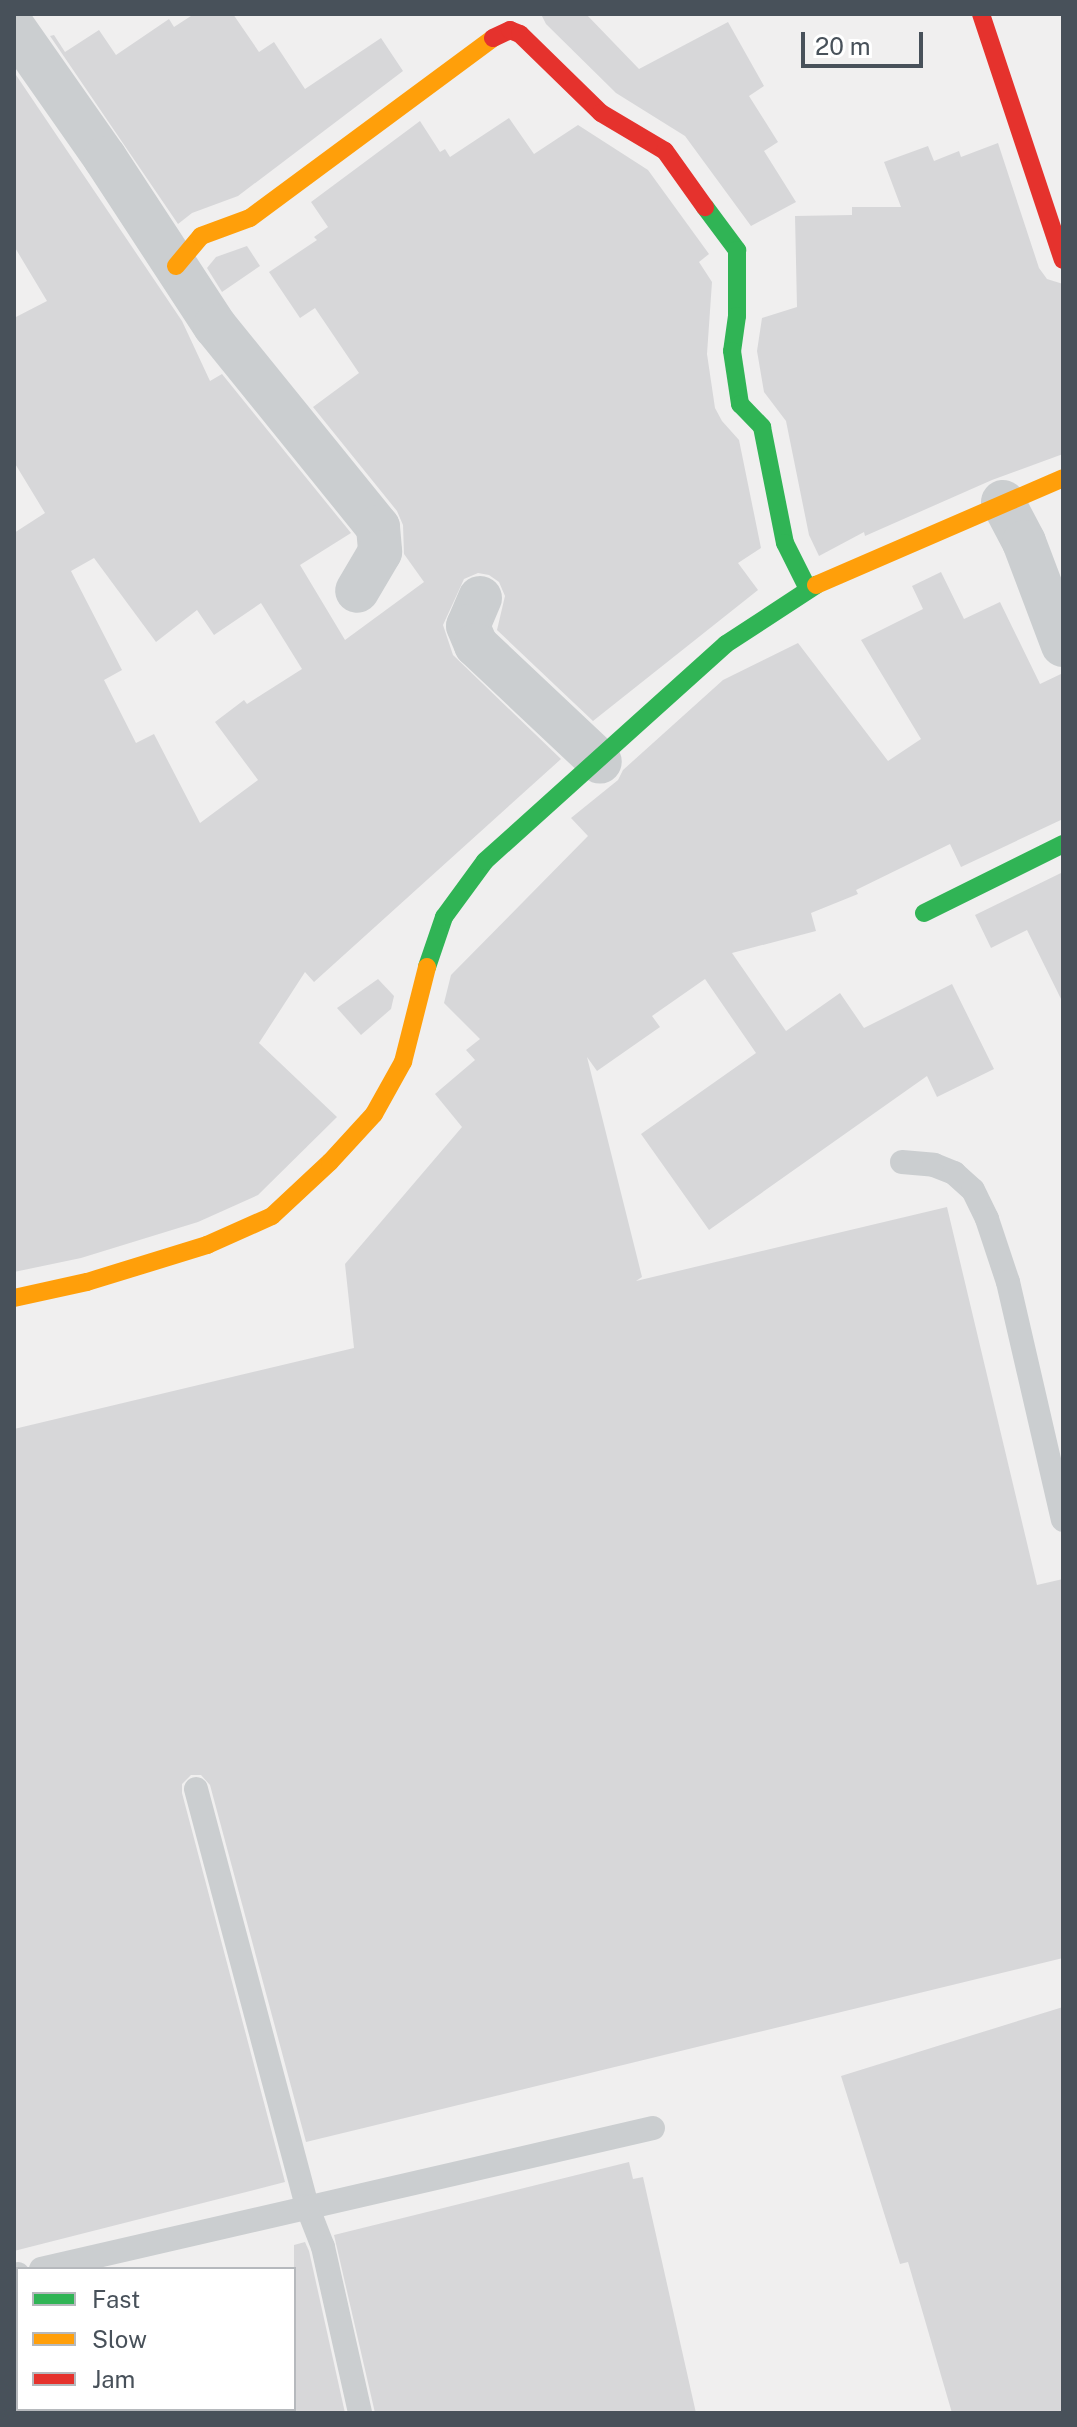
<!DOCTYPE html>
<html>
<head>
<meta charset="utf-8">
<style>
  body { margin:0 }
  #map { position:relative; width:1077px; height:2427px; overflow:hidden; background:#f0efef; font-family:"Public Sans",sans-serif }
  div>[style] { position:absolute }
  .building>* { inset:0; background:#d7d7d9 }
  .lane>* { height:24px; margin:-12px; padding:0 12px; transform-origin:12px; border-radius:12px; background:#cbced0 }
  .street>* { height:44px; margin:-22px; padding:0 22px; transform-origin:22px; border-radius:22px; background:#cbced0 }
  .fast>* { height:18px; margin:-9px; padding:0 9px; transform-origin:9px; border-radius:9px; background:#30b455 }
  .slow>* { height:18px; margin:-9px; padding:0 9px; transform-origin:9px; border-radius:9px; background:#ff9f0a }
  .jam>* { height:18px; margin:-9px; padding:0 9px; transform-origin:9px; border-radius:9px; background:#e5322d }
  span { translate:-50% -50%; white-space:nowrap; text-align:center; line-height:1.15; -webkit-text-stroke:6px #fff; paint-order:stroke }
  .frame { position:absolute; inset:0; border:16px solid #48515a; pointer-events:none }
  .legend { position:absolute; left:16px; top:2267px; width:280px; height:144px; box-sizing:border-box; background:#fff; border:2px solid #b6b9bd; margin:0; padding:10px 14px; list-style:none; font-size:24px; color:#48515a }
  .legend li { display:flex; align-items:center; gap:16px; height:40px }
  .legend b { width:40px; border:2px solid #b6b9bd }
  .scale { position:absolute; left:801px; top:32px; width:122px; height:36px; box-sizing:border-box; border:4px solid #48515a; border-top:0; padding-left:10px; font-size:24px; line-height:28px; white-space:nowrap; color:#48515a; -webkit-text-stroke:6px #fff; paint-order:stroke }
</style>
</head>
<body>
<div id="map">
  <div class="building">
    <i style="clip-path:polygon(194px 14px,233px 14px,259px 52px,274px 42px,305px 89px,381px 38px,403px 71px,238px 196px,192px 213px,178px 224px,50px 36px,54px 35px,65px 52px,99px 30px,116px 55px,169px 19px,174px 27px)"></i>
    <i style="clip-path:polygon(541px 14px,586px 14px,639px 69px,728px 22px,764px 86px,749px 96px,778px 142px,764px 151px,796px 202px,751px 226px,685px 136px,616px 93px,546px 24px)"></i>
    <i style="clip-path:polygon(evenodd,14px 72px,182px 321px,210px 381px,222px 374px,351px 533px,300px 565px,345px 640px,424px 582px,404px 554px,403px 525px,397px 511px,313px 407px,359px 373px,315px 308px,300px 318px,269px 272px,317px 240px,314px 237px,328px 227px,311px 202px,420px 121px,440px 152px,445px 149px,450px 157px,509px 118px,534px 154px,578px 125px,648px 170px,709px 254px,699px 262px,712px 282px,707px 354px,715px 408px,722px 421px,739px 440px,761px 548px,738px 563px,758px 590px,593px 721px,497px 630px,505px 596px,499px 582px,489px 575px,478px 573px,464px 579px,443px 625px,453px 655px,561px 759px,314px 982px,305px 972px,259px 1043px,337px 1117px,258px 1195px,198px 1222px,81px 1258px,14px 1272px,14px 533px,45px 513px,14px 462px,14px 318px,47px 301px,14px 246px,14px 72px,94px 558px,156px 642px,197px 610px,214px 635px,261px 603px,302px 669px,247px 704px,244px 700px,215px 722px,258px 780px,200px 823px,154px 734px,136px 743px,104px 680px,122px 670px,71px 571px,94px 558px)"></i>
    <i style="clip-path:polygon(998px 143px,1039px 268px,1047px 279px,1063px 284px,1063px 454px,992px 480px,865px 536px,864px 532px,819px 556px,809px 535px,786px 421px,764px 392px,757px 351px,762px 318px,797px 307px,795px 216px,852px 215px,852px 207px,901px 207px,884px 162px,928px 146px,934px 161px,959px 151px,961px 157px)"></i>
    <i style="clip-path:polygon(247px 246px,260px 266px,222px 292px,207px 268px,216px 257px)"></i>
    <i style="clip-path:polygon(941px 572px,964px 619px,1000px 602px,1040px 684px,1063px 673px,1063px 819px,961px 867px,950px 844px,856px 890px,858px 894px,811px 913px,816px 931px,732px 953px,786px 1031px,840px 993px,864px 1028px,952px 984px,994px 1069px,937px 1097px,927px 1076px,709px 1230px,641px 1134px,756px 1053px,705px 979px,652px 1016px,660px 1027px,597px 1071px,587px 1057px,642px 1277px,636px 1281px,947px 1207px,1037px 1585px,1063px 1579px,1063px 1958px,306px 2142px,210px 1785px,201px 1775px,191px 1775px,182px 1784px,182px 1793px,285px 2182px,14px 2251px,14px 1429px,354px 1348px,345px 1264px,462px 1127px,435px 1094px,475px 1060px,466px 1050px,480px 1039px,444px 1003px,451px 975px,588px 836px,571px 818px,618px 780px,623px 770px,723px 680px,798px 643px,888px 761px,921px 739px,861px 640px,923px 609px,912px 586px)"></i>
    <i style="clip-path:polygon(1063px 872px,1063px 1003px,1027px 930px,991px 948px,975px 915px)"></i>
    <i style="clip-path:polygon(378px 979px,394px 996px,391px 1009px,361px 1035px,337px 1008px)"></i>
    <i style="clip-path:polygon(1063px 2007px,1063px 2413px,952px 2413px,908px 2262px,900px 2264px,841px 2076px)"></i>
    <i style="clip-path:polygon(629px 2162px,633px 2179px,643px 2177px,696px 2413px,375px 2413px,334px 2235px)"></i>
    <i style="clip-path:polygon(305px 2242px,309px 2251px,345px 2413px,294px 2413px,294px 2245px)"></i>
  </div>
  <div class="lane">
    <i style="left:902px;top:1162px;width:32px;rotate:5deg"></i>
    <i style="left:934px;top:1165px;width:22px;rotate:22deg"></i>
    <i style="left:954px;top:1173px;width:25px;rotate:42deg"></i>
    <i style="left:973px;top:1190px;width:32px;rotate:64deg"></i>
    <i style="left:987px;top:1219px;width:66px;rotate:71.6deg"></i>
    <i style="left:1008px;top:1282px;width:244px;rotate:77deg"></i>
    <i style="left:196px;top:1789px;width:432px;rotate:75.1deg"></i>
    <i style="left:307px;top:2206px;width:44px;rotate:68.7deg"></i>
    <i style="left:323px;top:2247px;width:170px;rotate:77.4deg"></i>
    <i style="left:41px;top:2269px;width:628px;rotate:-12.97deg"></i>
    <i style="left:14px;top:2275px;width:4px;rotate:-14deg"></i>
  </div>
  <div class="street">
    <i style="left:14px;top:28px;width:159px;rotate:55deg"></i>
    <i style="left:105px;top:158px;width:201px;rotate:56.8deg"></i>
    <i style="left:215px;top:326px;width:259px;rotate:51deg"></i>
    <i style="left:378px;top:527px;width:25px;rotate:85deg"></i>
    <i style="left:380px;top:552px;width:45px;rotate:120.5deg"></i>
    <i style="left:1003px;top:502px;width:45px;rotate:62.3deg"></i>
    <i style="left:1024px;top:542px;width:110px;rotate:69.3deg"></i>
    <i style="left:480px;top:598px;width:30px;rotate:113deg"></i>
    <i style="left:468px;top:626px;width:21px;rotate:67deg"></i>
    <i style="left:476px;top:645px;width:170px;rotate:43.3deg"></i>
  </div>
  <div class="fast">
    <i style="left:705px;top:207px;width:54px;rotate:53.3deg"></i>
    <i style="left:737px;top:250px;width:66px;rotate:90deg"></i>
    <i style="left:737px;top:316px;width:35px;rotate:98deg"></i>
    <i style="left:732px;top:351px;width:54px;rotate:81.4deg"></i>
    <i style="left:740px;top:404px;width:32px;rotate:46deg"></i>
    <i style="left:762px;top:427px;width:118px;rotate:78.8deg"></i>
    <i style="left:785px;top:543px;width:51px;rotate:63.4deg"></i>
    <i style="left:924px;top:913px;width:155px;rotate:-26.4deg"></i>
    <i style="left:427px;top:967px;width:53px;rotate:-71.2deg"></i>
    <i style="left:444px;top:917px;width:69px;rotate:-53.8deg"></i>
    <i style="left:485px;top:861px;width:324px;rotate:-42deg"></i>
    <i style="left:726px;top:644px;width:108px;rotate:-33.2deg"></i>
  </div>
  <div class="slow">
    <i style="left:176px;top:266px;width:39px;rotate:-50deg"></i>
    <i style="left:201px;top:236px;width:52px;rotate:-20.2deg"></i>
    <i style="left:250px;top:218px;width:302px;rotate:-36.5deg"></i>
    <i style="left:816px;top:585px;width:269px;rotate:-23.4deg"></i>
    <i style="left:14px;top:1298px;width:75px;rotate:-12.4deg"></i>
    <i style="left:87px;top:1282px;width:126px;rotate:-17.1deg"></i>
    <i style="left:207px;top:1245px;width:71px;rotate:-24deg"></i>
    <i style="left:272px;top:1216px;width:79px;rotate:-43deg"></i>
    <i style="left:330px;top:1162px;width:65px;rotate:-47.5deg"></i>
    <i style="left:374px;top:1114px;width:60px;rotate:-60.9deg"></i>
    <i style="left:403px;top:1062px;width:98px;rotate:-75.8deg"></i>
  </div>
  <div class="jam">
    <i style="left:981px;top:14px;width:259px;rotate:71.6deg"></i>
    <i style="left:493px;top:38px;width:19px;rotate:-25deg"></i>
    <i style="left:510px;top:30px;width:11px;rotate:22deg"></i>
    <i style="left:520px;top:34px;width:113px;rotate:44.3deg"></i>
    <i style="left:601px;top:113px;width:74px;rotate:30.7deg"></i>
    <i style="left:665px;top:151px;width:69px;rotate:54.5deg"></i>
  </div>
  <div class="frame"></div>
  <ul class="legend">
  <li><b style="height:10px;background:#30b455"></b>Fast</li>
  <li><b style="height:10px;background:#ff9f0a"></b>Slow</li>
  <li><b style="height:10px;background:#e5322d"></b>Jam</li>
  </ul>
  <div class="scale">20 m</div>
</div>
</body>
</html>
